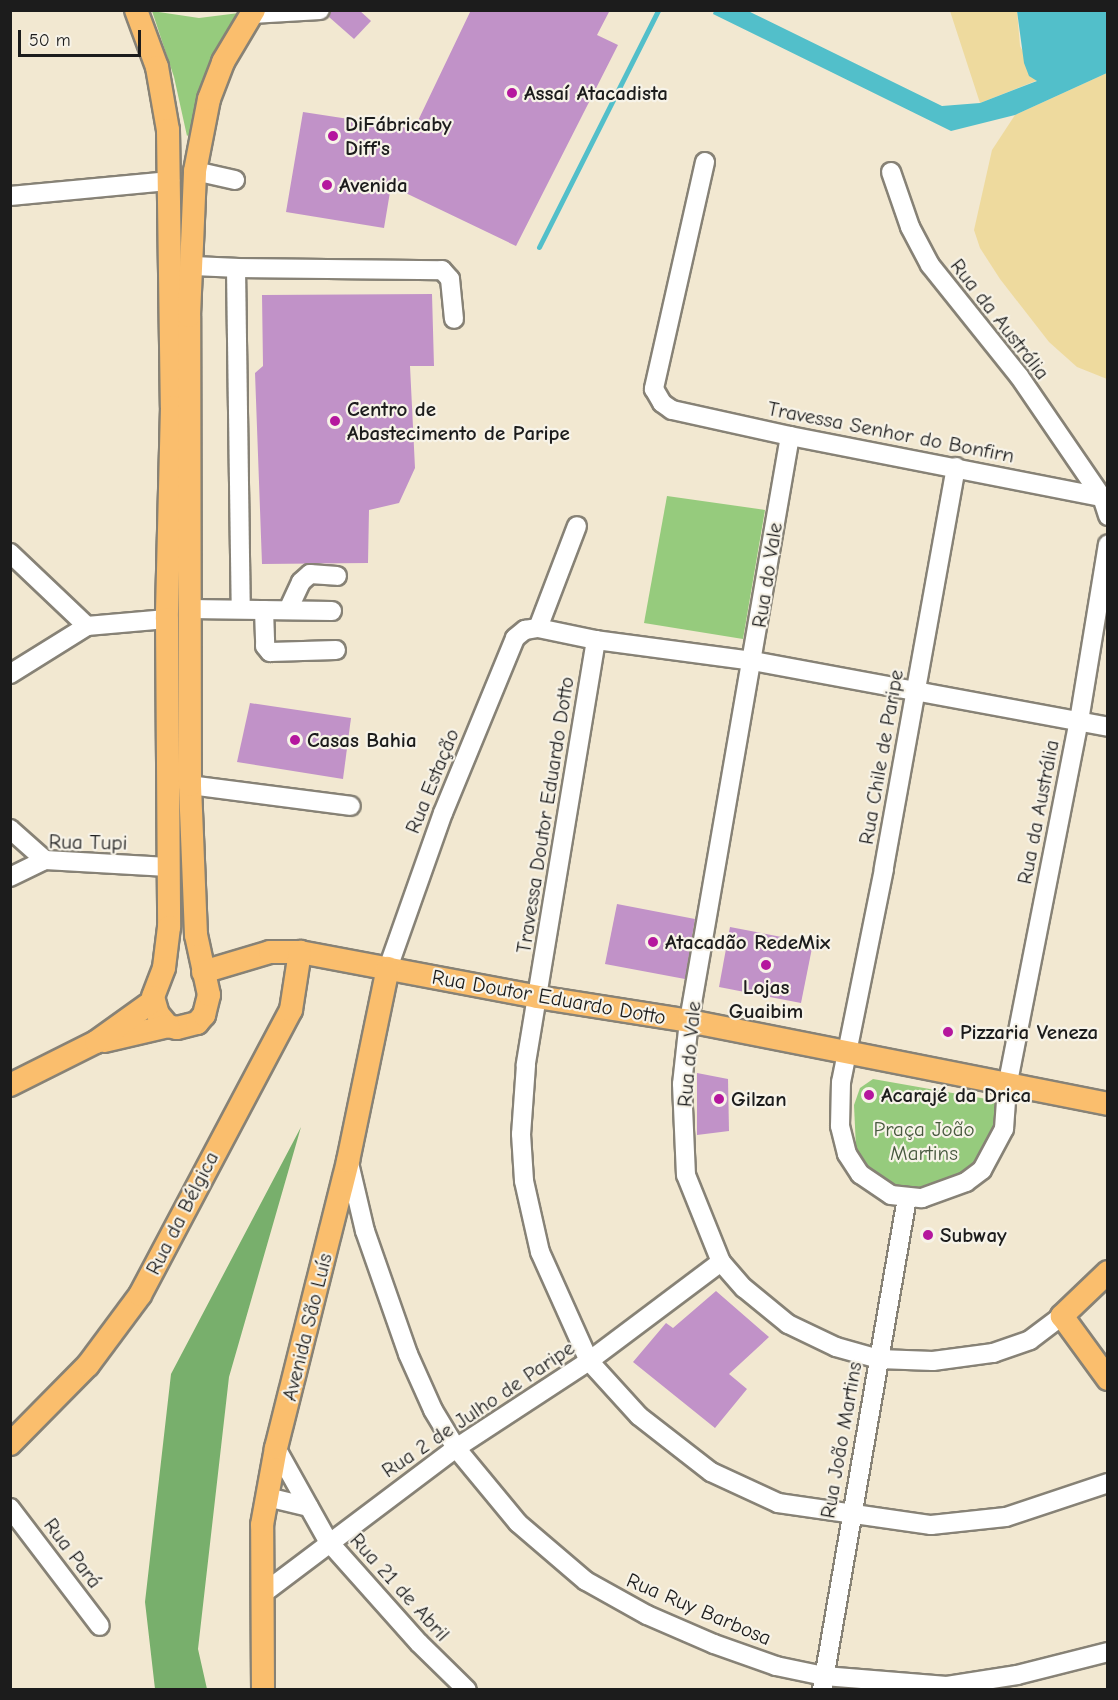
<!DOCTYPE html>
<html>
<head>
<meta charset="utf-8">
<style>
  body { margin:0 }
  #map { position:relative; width:1118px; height:1700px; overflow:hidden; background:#f2e8d1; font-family:"Comic Neue",sans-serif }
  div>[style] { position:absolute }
  .green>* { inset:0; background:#96cb7d }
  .forest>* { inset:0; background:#78af6c }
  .sand>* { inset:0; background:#eeda9e }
  .water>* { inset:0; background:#52bfca }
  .stream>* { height:5px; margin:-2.5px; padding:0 2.5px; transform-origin:2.5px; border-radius:2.5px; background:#52bfca }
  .building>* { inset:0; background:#c192c8 }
  .roads { filter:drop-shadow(2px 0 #878276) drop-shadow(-2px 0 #878276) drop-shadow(0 2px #878276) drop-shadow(0 -2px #878276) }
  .minor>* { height:18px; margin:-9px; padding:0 9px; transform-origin:9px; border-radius:9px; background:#fff }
  .major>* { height:22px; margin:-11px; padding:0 11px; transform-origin:11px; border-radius:11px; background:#fabe6d }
  .dots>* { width:16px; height:16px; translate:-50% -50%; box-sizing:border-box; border:3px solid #f7f3e8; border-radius:50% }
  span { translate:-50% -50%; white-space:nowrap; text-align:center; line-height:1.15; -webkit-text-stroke:4.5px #f7f3e8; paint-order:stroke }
  .poi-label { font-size:21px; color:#1c1c1c; font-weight:700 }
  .left { translate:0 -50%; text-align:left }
  .street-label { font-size:21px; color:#1c1c1c }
  .park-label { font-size:21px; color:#47593e }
  .frame { position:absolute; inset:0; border:12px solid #1c1c1c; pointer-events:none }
  .scale { position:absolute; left:18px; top:30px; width:123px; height:27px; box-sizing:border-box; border:3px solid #1c1c1c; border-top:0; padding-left:8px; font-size:18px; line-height:21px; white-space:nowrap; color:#1c1c1c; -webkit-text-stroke:4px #f7f3e8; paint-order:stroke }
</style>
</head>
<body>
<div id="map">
  <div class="green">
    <i style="clip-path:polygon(152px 11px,199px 18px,239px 13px,208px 68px,194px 130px,187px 136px,174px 77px)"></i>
    <i style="clip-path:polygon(667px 496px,765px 510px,743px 639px,644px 623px)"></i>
    <i style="clip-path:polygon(873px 1079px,998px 1101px,997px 1153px,947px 1194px,893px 1188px,872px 1172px,856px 1148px,854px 1105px,860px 1088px)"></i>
  </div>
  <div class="forest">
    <i style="clip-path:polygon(301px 1127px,229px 1377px,198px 1649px,207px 1689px,155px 1689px,145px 1602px,171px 1374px)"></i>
  </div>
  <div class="sand">
    <i style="clip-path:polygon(950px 11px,1017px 11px,1020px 46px,1038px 80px,980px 103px)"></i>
    <i style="clip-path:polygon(1107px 73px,1107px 379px,1077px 367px,1049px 342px,1000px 279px,980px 248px,974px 230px,992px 150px,1015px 115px)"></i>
  </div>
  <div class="water">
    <i style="clip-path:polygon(714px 11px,748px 11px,942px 106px,980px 103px,1037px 81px,1029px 76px,1024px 63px,1017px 11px,1107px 11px,1107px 73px,1015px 115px,951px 131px,713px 14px)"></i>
  </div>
  <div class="stream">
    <i style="left:539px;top:247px;width:265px;rotate:-63.3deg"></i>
  </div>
  <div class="building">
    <i style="clip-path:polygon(331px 10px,359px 10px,371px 21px,354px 39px,329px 17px)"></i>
    <i style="clip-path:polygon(471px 10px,610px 10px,597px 35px,618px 45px,516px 246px,391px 186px,384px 228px,286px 212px,303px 112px,414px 129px)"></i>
    <i style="clip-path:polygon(432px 294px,434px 366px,410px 366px,415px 468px,399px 503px,369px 510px,368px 563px,262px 564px,255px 373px,263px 366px,262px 295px)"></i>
    <i style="clip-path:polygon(250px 703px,351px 718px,343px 779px,237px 762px)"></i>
    <i style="clip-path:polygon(617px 904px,695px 919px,685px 979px,605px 964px)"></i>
    <i style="clip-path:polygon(730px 927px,813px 943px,801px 1003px,719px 987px)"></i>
    <i style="clip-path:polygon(697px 1073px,728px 1079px,729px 1131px,697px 1135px)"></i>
    <i style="clip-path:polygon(716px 1291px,769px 1337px,729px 1374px,747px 1389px,715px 1428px,633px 1362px,666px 1323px,673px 1328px)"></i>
  </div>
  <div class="roads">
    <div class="minor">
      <i style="left:252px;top:14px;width:68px;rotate:-3.4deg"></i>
      <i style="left:705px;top:162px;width:233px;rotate:102.7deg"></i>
      <i style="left:654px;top:389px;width:16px;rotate:60deg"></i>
      <i style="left:662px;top:403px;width:12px;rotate:35deg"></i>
      <i style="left:672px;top:410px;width:121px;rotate:12.4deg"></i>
      <i style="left:790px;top:436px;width:318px;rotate:11.1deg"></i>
      <i style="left:195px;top:171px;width:41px;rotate:12.7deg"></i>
      <i style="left:891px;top:172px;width:58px;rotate:70.9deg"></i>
      <i style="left:910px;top:227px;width:43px;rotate:62.2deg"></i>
      <i style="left:930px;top:265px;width:142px;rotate:51.3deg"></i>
      <i style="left:1019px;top:376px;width:147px;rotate:55.6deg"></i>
      <i style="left:1102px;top:497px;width:20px;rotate:72deg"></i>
      <i style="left:10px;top:196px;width:161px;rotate:-5.4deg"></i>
      <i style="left:191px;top:266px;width:45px;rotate:2.5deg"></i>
      <i style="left:236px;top:268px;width:341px;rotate:89.2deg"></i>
      <i style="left:236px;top:268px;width:206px;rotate:0.6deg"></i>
      <i style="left:442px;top:270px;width:12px;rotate:48deg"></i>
      <i style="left:450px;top:279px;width:40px;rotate:84.3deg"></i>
      <i style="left:790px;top:436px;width:594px;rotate:99.8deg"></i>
      <i style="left:689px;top:1021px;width:63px;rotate:96.3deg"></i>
      <i style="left:682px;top:1084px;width:91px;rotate:87.5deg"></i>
      <i style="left:686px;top:1175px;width:94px;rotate:68.1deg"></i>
      <i style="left:721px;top:1262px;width:35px;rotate:49deg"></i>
      <i style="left:744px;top:1288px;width:57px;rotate:39.3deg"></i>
      <i style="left:788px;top:1324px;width:53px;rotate:25.6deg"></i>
      <i style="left:836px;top:1347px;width:45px;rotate:15.6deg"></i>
      <i style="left:879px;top:1359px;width:54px;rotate:2.1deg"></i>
      <i style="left:933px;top:1361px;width:61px;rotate:-7.6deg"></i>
      <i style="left:993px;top:1353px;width:39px;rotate:-19deg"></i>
      <i style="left:1030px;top:1340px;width:40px;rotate:-37deg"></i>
      <i style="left:956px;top:467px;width:408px;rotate:100.2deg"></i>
      <i style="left:884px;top:869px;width:217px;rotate:101.4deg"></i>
      <i style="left:841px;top:1082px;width:44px;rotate:91.3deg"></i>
      <i style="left:840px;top:1126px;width:29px;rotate:76deg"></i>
      <i style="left:847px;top:1154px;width:24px;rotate:57deg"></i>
      <i style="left:860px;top:1174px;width:37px;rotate:34deg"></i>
      <i style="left:891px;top:1195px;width:31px;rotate:6deg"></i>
      <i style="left:922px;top:1198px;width:47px;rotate:-20deg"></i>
      <i style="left:966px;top:1182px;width:20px;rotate:-37deg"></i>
      <i style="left:982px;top:1170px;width:47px;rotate:-61.8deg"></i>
      <i style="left:1004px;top:1129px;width:42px;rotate:-85.9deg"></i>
      <i style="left:1007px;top:1087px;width:373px;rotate:-78.9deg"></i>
      <i style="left:1079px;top:721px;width:179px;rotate:-80.7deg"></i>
      <i style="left:10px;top:553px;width:106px;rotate:43.5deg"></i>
      <i style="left:190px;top:609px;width:142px;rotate:0.8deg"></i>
      <i style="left:264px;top:610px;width:36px;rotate:88deg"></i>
      <i style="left:265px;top:646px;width:8px;rotate:50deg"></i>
      <i style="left:270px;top:652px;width:66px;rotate:-1.7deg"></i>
      <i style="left:288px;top:610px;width:31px;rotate:-65deg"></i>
      <i style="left:301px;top:582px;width:12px;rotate:-42deg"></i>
      <i style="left:310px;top:574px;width:27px;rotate:4deg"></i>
      <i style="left:538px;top:628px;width:109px;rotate:-69.1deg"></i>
      <i style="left:596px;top:640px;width:431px;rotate:99.4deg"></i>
      <i style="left:526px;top:1065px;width:69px;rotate:94.1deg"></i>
      <i style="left:521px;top:1134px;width:47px;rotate:86.3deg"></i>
      <i style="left:524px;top:1181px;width:73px;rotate:77.3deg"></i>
      <i style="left:540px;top:1252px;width:120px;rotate:65.8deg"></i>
      <i style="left:589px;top:1361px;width:74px;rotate:47.7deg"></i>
      <i style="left:639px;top:1416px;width:91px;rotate:37.9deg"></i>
      <i style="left:711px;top:1472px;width:74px;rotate:24.8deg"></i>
      <i style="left:778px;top:1503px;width:155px;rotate:8.2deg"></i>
      <i style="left:931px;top:1525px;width:75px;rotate:-6.1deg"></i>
      <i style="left:1006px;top:1517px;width:108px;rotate:-18.4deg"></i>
      <i style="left:10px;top:674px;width:91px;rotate:-31.9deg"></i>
      <i style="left:87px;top:626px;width:80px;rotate:-5deg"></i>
      <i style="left:190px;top:785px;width:162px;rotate:7.4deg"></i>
      <i style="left:10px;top:829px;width:47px;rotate:41.5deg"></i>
      <i style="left:10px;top:877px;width:39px;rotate:-26deg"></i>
      <i style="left:45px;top:860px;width:123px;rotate:3.3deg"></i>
      <i style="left:388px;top:968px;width:164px;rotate:-70.5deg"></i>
      <i style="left:443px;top:813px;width:189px;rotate:-67.6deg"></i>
      <i style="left:515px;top:638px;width:13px;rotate:-39deg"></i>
      <i style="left:525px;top:630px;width:13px;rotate:-9deg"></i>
      <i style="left:538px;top:628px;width:59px;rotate:11.7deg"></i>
      <i style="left:596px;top:640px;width:158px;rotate:7.6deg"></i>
      <i style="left:753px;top:661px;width:361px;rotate:10.5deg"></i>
      <i style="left:349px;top:1163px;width:70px;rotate:76.8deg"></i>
      <i style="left:365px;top:1231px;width:130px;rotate:70.7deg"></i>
      <i style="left:408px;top:1354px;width:61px;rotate:65.9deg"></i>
      <i style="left:433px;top:1410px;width:44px;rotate:58.8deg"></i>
      <i style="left:456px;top:1448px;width:97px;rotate:50.4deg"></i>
      <i style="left:518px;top:1523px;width:89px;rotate:40.5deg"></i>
      <i style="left:586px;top:1581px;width:70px;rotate:29.1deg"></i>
      <i style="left:647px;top:1615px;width:73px;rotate:23.4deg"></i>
      <i style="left:714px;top:1644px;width:66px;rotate:19.5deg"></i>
      <i style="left:776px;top:1666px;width:49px;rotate:11.8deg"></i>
      <i style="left:824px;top:1676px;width:123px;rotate:4.6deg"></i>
      <i style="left:947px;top:1686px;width:71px;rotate:-8.9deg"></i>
      <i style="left:1017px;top:1675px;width:94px;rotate:-14.2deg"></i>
      <i style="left:276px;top:1448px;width:107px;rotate:60.8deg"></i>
      <i style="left:328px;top:1541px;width:137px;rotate:48.3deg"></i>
      <i style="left:419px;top:1643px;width:67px;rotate:44.4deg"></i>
      <i style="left:267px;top:1497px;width:43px;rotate:13.4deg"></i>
      <i style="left:10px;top:1508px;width:148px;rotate:52.7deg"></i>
      <i style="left:261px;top:1595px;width:244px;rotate:-37deg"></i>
      <i style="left:456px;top:1448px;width:159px;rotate:-33.2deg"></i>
      <i style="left:589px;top:1361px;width:165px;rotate:-36.9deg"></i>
      <i style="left:822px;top:1690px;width:499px;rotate:-80.2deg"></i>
    </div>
    <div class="major">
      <i style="left:136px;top:10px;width:61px;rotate:69.8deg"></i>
      <i style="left:157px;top:67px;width:64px;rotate:80.1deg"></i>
      <i style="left:168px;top:130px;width:277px;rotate:89.2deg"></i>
      <i style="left:172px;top:407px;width:212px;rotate:91.4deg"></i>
      <i style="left:167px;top:619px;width:308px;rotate:89.6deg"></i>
      <i style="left:169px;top:927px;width:41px;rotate:97deg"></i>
      <i style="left:164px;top:968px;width:31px;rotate:111deg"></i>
      <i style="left:153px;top:997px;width:18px;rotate:74deg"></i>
      <i style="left:158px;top:1014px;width:16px;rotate:50deg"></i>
      <i style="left:168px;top:1026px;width:9px;rotate:13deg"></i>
      <i style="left:177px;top:1028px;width:21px;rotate:-14deg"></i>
      <i style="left:197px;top:1023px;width:11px;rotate:-49deg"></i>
      <i style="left:204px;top:1015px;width:21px;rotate:-76deg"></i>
      <i style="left:209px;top:995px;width:61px;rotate:-102.2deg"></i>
      <i style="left:196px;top:935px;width:150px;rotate:-92.3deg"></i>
      <i style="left:190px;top:785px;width:469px;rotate:-90.1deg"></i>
      <i style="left:189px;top:316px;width:145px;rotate:-87.6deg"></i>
      <i style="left:195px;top:171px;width:73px;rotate:-79deg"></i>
      <i style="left:209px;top:99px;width:40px;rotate:-69deg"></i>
      <i style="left:223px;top:62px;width:61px;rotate:-59.2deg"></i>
      <i style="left:203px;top:972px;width:70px;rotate:-16.6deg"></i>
      <i style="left:270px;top:952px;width:30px"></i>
      <i style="left:300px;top:952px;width:242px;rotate:10.7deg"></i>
      <i style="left:538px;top:997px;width:153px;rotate:9deg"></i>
      <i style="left:689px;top:1021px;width:427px;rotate:11.2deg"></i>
      <i style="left:104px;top:1041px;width:66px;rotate:-13.2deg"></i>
      <i style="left:10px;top:1085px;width:96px;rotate:-26.6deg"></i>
      <i style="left:96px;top:1042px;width:70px;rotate:-35.7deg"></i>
      <i style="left:1108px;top:1272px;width:64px;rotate:136.3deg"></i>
      <i style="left:1062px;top:1316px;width:78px;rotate:53.9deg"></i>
      <i style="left:10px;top:1444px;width:111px;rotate:-45.4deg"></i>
      <i style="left:88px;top:1365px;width:87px;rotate:-53.4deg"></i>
      <i style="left:140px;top:1295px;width:323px;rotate:-62.1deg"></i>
      <i style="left:291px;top:1010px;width:59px;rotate:-81.2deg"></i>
      <i style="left:263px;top:1690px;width:165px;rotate:-90.3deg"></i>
      <i style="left:262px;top:1525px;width:78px;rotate:-79.7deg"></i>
      <i style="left:276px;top:1448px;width:296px;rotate:-75.9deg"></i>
      <i style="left:348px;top:1161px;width:197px;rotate:-78.3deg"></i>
    </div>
  </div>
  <div class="dots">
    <i style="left:512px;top:93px;background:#b5179e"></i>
    <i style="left:333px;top:136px;background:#b5179e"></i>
    <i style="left:327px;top:185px;background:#b5179e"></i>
    <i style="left:335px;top:421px;background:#b5179e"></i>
    <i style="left:295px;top:740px;background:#b5179e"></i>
    <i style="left:653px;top:942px;background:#b5179e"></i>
    <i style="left:766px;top:965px;background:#b5179e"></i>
    <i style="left:948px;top:1032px;background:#b5179e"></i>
    <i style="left:869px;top:1095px;background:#b5179e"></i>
    <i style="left:719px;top:1099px;background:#b5179e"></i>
    <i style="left:928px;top:1235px;background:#b5179e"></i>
  </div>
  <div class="poi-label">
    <span class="left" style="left:524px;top:93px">Assaí Atacadista</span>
    <span class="left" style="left:345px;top:136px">DiFábricaby<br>Diff's</span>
    <span class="left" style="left:339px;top:185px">Avenida</span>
    <span class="left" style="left:347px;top:421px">Centro de<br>Abastecimento de Paripe</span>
    <span class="left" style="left:307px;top:740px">Casas Bahia</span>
    <span class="left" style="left:665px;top:942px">Atacadão RedeMix</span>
    <span style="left:766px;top:999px">Lojas<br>Guaibim</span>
    <span class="left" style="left:960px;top:1032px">Pizzaria Veneza</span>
    <span class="left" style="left:881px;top:1095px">Acarajé da Drica</span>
    <span class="left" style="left:731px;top:1099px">Gilzan</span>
    <span class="left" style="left:940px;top:1235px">Subway</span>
  </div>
  <div class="street-label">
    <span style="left:1000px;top:319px;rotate:52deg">Rua da Austrália</span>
    <span style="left:891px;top:432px;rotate:11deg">Travessa Senhor do Bonfirn</span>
    <span style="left:767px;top:575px;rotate:-81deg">Rua do Vale</span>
    <span style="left:881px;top:757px;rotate:-80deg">Rua Chile de Paripe</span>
    <span style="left:432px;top:781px;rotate:-68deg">Rua Estação</span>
    <span style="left:1038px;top:812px;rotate:-79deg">Rua da Austrália</span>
    <span style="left:545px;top:815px;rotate:-81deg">Travessa Doutor Eduardo Dotto</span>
    <span style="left:88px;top:842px;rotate:1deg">Rua Tupi</span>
    <span style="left:549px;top:997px;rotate:10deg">Rua Doutor Eduardo Dotto</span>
    <span style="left:689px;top:1054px;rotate:-85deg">Rua do Vale</span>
    <span style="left:182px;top:1213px;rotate:-63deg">Rua da Bélgica</span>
    <span style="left:307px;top:1327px;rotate:-76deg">Avenida São Luís</span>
    <span style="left:478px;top:1409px;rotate:-34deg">Rua 2 de Julho de Paripe</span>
    <span style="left:841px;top:1440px;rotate:-80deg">Rua João Martins</span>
    <span style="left:73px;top:1553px;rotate:53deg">Rua Pará</span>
    <span style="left:400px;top:1587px;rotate:48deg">Rua 21 de Abril</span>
    <span style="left:699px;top:1609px;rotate:23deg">Rua Ruy Barbosa</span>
  </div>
  <div class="park-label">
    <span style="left:924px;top:1141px">Praça João<br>Martins</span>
  </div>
  <div class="frame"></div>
  <div class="scale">50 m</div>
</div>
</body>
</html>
